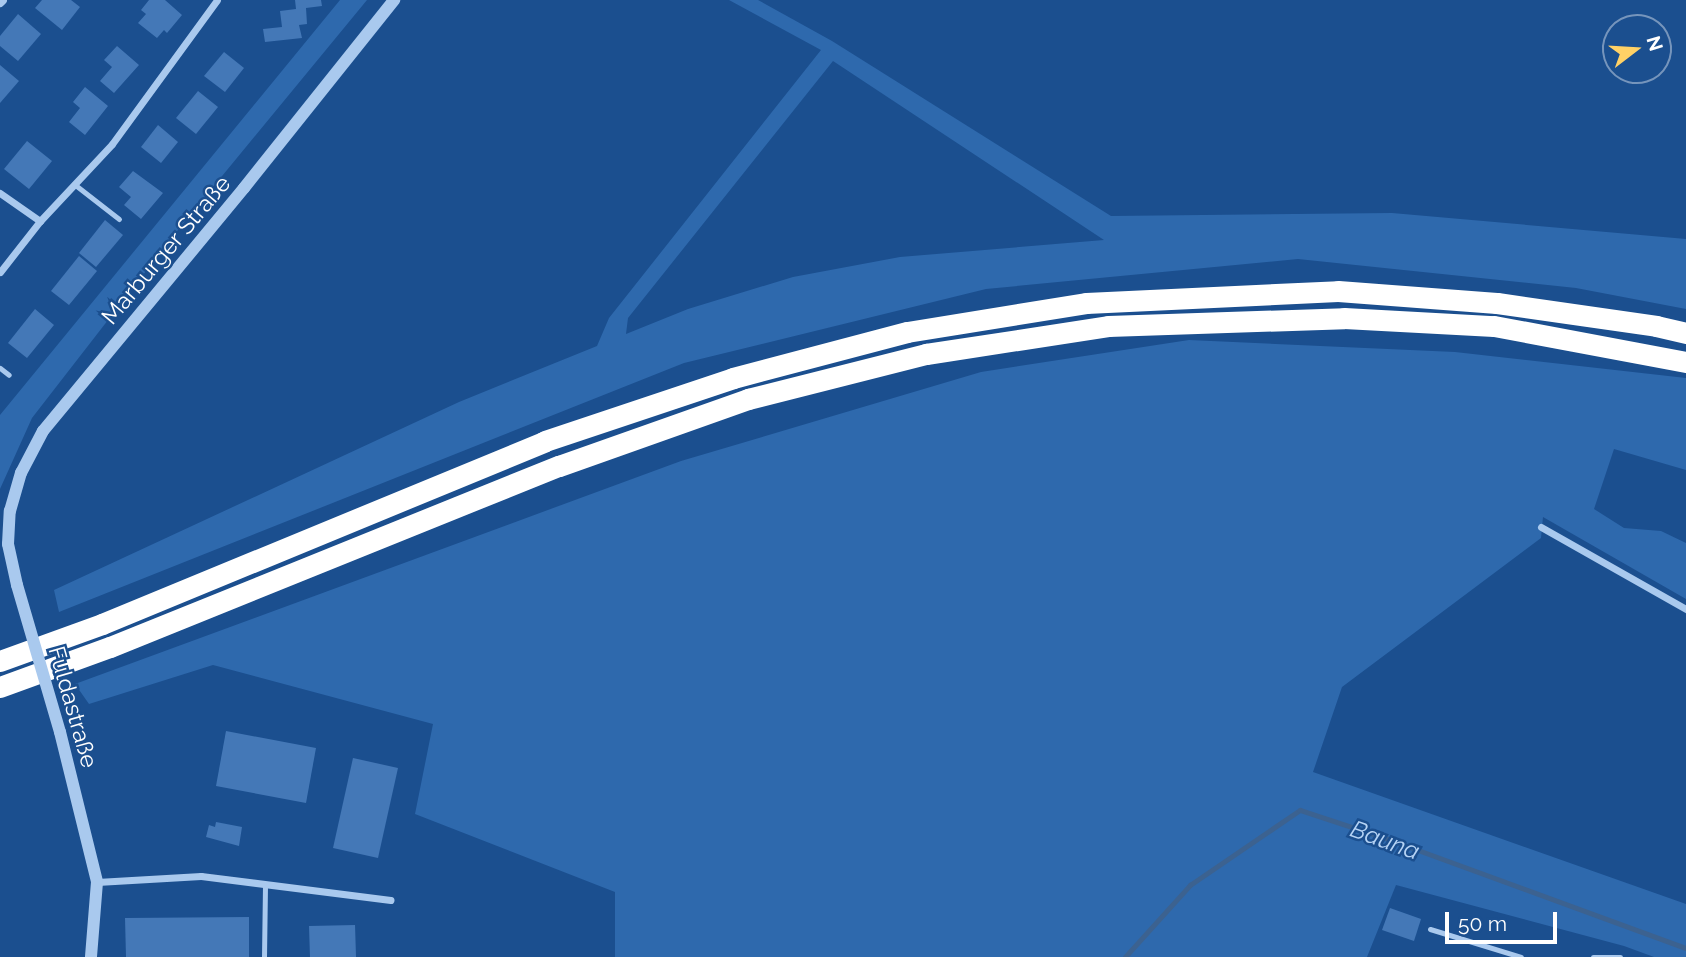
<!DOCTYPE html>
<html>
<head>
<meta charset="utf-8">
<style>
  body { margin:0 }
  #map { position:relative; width:1686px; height:957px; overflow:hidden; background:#1b4f8f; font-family:Raleway,sans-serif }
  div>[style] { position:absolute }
  .green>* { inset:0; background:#2e69ad }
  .stream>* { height:4.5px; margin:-2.25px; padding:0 2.25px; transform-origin:2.25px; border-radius:2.25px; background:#3c6290 }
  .building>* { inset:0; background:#4478b7 }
  .service>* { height:5px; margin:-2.5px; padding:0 2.5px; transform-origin:2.5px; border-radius:2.5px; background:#a9c9ee }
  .minor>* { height:7px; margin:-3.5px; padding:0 3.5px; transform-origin:3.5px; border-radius:3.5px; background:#a9c9ee }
  .tertiary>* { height:12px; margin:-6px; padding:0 6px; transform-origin:6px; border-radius:6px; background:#a9c9ee }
  .motorway>* { height:21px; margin:-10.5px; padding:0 10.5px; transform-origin:10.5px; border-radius:10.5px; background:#fff }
  .tertiary-bridge>* { height:12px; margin:-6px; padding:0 6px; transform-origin:6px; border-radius:6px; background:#a9c9ee }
  span { translate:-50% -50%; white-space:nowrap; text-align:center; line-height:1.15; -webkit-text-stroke:5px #1b4f8f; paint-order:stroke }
  .street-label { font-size:23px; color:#fff }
  .water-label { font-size:24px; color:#b5d3f5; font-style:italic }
  .north { position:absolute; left:1602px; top:14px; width:70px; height:70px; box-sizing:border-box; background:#1b4f8f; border:2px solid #7695bc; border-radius:50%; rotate:73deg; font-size:19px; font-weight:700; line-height:28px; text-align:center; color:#fff }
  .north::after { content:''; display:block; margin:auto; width:24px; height:32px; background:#ffd166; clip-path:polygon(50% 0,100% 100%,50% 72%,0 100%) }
  .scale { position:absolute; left:1445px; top:912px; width:112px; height:32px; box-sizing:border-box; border:4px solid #fff; border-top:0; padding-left:9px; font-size:21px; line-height:24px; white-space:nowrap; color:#fff; -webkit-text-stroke:5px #1b4f8f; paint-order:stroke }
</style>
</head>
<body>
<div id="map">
  <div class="green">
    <i style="clip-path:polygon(340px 0,367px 0,181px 226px,32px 418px,0 489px,0 415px)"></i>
    <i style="clip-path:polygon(evenodd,729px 0,758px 0,832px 41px,1111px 216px,1392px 213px,1686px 239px,1686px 309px,1576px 288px,1298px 259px,986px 289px,684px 363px,59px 612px,54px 590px,459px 402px,597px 346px,609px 318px,821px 50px,729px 0,833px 61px,1104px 240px,900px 257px,793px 277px,688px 309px,626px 334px,628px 318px,833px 61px)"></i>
    <i style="clip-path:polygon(1189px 340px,1455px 352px,1686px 378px,1686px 470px,1614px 449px,1594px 509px,1624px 528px,1661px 531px,1686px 543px,1686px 599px,1543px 517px,1541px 538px,1342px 687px,1313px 772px,1686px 904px,1686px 957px,1654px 957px,1624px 946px,1396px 885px,1367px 957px,615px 957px,615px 892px,415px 814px,433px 724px,213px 665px,89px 704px,75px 684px,681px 461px,981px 372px)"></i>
  </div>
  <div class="stream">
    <i style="left:1125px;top:957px;width:97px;rotate:-47.9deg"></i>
    <i style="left:1190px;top:885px;width:133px;rotate:-34.3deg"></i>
    <i style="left:1300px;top:810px;width:93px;rotate:18.2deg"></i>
    <i style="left:1388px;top:839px;width:317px;rotate:20.1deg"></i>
  </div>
  <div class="building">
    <i style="clip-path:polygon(42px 0,71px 0,80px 7px,62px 30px,35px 8px)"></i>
    <i style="clip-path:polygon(149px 0,165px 0,182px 15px,167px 33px,164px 30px,157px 38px,138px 23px,146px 14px,141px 10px)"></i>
    <i style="clip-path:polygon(295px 0,321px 0,322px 6px,306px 8px,307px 24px,299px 25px,302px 38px,265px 42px,263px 29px,282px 27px,280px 11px,296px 9px)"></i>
    <i style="clip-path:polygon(18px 14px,41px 34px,18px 61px,0 46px,0 36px)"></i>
    <i style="clip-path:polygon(117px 46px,139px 65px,114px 93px,100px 81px,112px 67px,104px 60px)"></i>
    <i style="clip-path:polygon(224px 52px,244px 68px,225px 92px,204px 76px)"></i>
    <i style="clip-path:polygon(0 65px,19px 81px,0 103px)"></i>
    <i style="clip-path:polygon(85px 87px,108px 106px,85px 135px,69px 122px,80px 108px,73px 102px)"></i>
    <i style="clip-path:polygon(198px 91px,218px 107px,196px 134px,176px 118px)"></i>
    <i style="clip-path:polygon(158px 125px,178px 142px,161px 163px,141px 147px)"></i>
    <i style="clip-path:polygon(27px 141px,52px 161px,29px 189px,4px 169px)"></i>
    <i style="clip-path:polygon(133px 171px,163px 193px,141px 219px,124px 205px,131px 197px,119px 187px)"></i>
    <i style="clip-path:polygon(105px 220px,123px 235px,96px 267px,79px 253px)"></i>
    <i style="clip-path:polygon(79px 256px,97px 271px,69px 305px,51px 291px)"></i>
    <i style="clip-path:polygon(35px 309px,54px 325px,27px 358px,8px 343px)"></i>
    <i style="clip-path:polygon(226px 731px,316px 748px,306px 803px,216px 786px)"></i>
    <i style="clip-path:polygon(353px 758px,398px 768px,378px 858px,333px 848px)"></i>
    <i style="clip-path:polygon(216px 822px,242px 827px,239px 846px,206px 837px,209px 825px,215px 827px)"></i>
    <i style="clip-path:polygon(1390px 908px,1421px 919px,1414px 941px,1382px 930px)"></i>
    <i style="clip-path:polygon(249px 917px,249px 957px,126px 957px,125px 918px)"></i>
    <i style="clip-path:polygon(355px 925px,356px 957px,310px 957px,309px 926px)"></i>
  </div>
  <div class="service">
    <i style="left:74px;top:184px;width:57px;rotate:37.9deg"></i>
    <i style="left:0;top:368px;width:11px;rotate:38deg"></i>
    <i style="left:1430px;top:929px;width:95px;rotate:17.1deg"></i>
    <i style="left:264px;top:957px;width:73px;rotate:-89.2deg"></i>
    <i style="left:1593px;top:957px;width:27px"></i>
  </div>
  <div class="minor">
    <i style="left:0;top:3px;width:4px;rotate:-45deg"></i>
    <i style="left:0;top:193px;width:49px;rotate:35deg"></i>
    <i style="left:0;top:272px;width:65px;rotate:-51.9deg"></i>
    <i style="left:40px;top:221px;width:105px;rotate:-46.9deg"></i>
    <i style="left:112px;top:144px;width:178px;rotate:-53.9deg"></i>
    <i style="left:1541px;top:527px;width:167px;rotate:29.5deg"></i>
    <i style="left:97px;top:882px;width:104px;rotate:-3.3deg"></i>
    <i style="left:201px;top:876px;width:191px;rotate:7.2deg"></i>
  </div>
  <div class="tertiary">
    <i style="left:17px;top:585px;width:42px;rotate:-102.4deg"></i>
    <i style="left:8px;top:544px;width:33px;rotate:-87deg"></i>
    <i style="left:10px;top:511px;width:40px;rotate:-74deg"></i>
    <i style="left:21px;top:473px;width:47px;rotate:-62.4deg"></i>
    <i style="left:43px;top:431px;width:315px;rotate:-50.4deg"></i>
    <i style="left:244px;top:188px;width:241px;rotate:-51.4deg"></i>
    <i style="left:60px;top:732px;width:154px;rotate:76.1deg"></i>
    <i style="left:97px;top:882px;width:75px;rotate:94.6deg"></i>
  </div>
  <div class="motorway">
    <i style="left:0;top:661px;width:109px;rotate:-19.9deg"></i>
    <i style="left:102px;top:624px;width:479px;rotate:-22.4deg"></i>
    <i style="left:545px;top:441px;width:198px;rotate:-18.5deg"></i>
    <i style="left:733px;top:378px;width:180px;rotate:-14.8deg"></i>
    <i style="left:907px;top:332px;width:181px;rotate:-9.2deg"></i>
    <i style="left:1086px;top:303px;width:252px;rotate:-2.7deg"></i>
    <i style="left:1338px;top:291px;width:159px;rotate:4.3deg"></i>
    <i style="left:1497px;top:303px;width:161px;rotate:8.2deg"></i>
    <i style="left:1656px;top:326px;width:31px;rotate:13deg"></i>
    <i style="left:0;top:687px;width:117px;rotate:-20deg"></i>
    <i style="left:110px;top:647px;width:484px;rotate:-22deg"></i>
    <i style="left:559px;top:466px;width:201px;rotate:-19.5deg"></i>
    <i style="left:748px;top:399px;width:184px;rotate:-14.2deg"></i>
    <i style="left:926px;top:354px;width:184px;rotate:-8.7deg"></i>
    <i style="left:1108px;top:326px;width:236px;rotate:-1.9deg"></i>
    <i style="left:1344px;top:318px;width:150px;rotate:3.1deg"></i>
    <i style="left:1494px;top:326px;width:195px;rotate:10.6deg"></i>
  </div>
  <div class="tertiary-bridge">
    <i style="left:17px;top:585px;width:153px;rotate:73.7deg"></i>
  </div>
  <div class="street-label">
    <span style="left:166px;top:250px;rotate:-50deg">Marburger Straße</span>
    <span style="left:73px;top:707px;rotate:74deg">Fuldastraße</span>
  </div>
  <div class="water-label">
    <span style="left:1385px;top:840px;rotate:20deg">Bauna</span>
  </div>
  <div class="north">N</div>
  <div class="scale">50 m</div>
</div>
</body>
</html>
